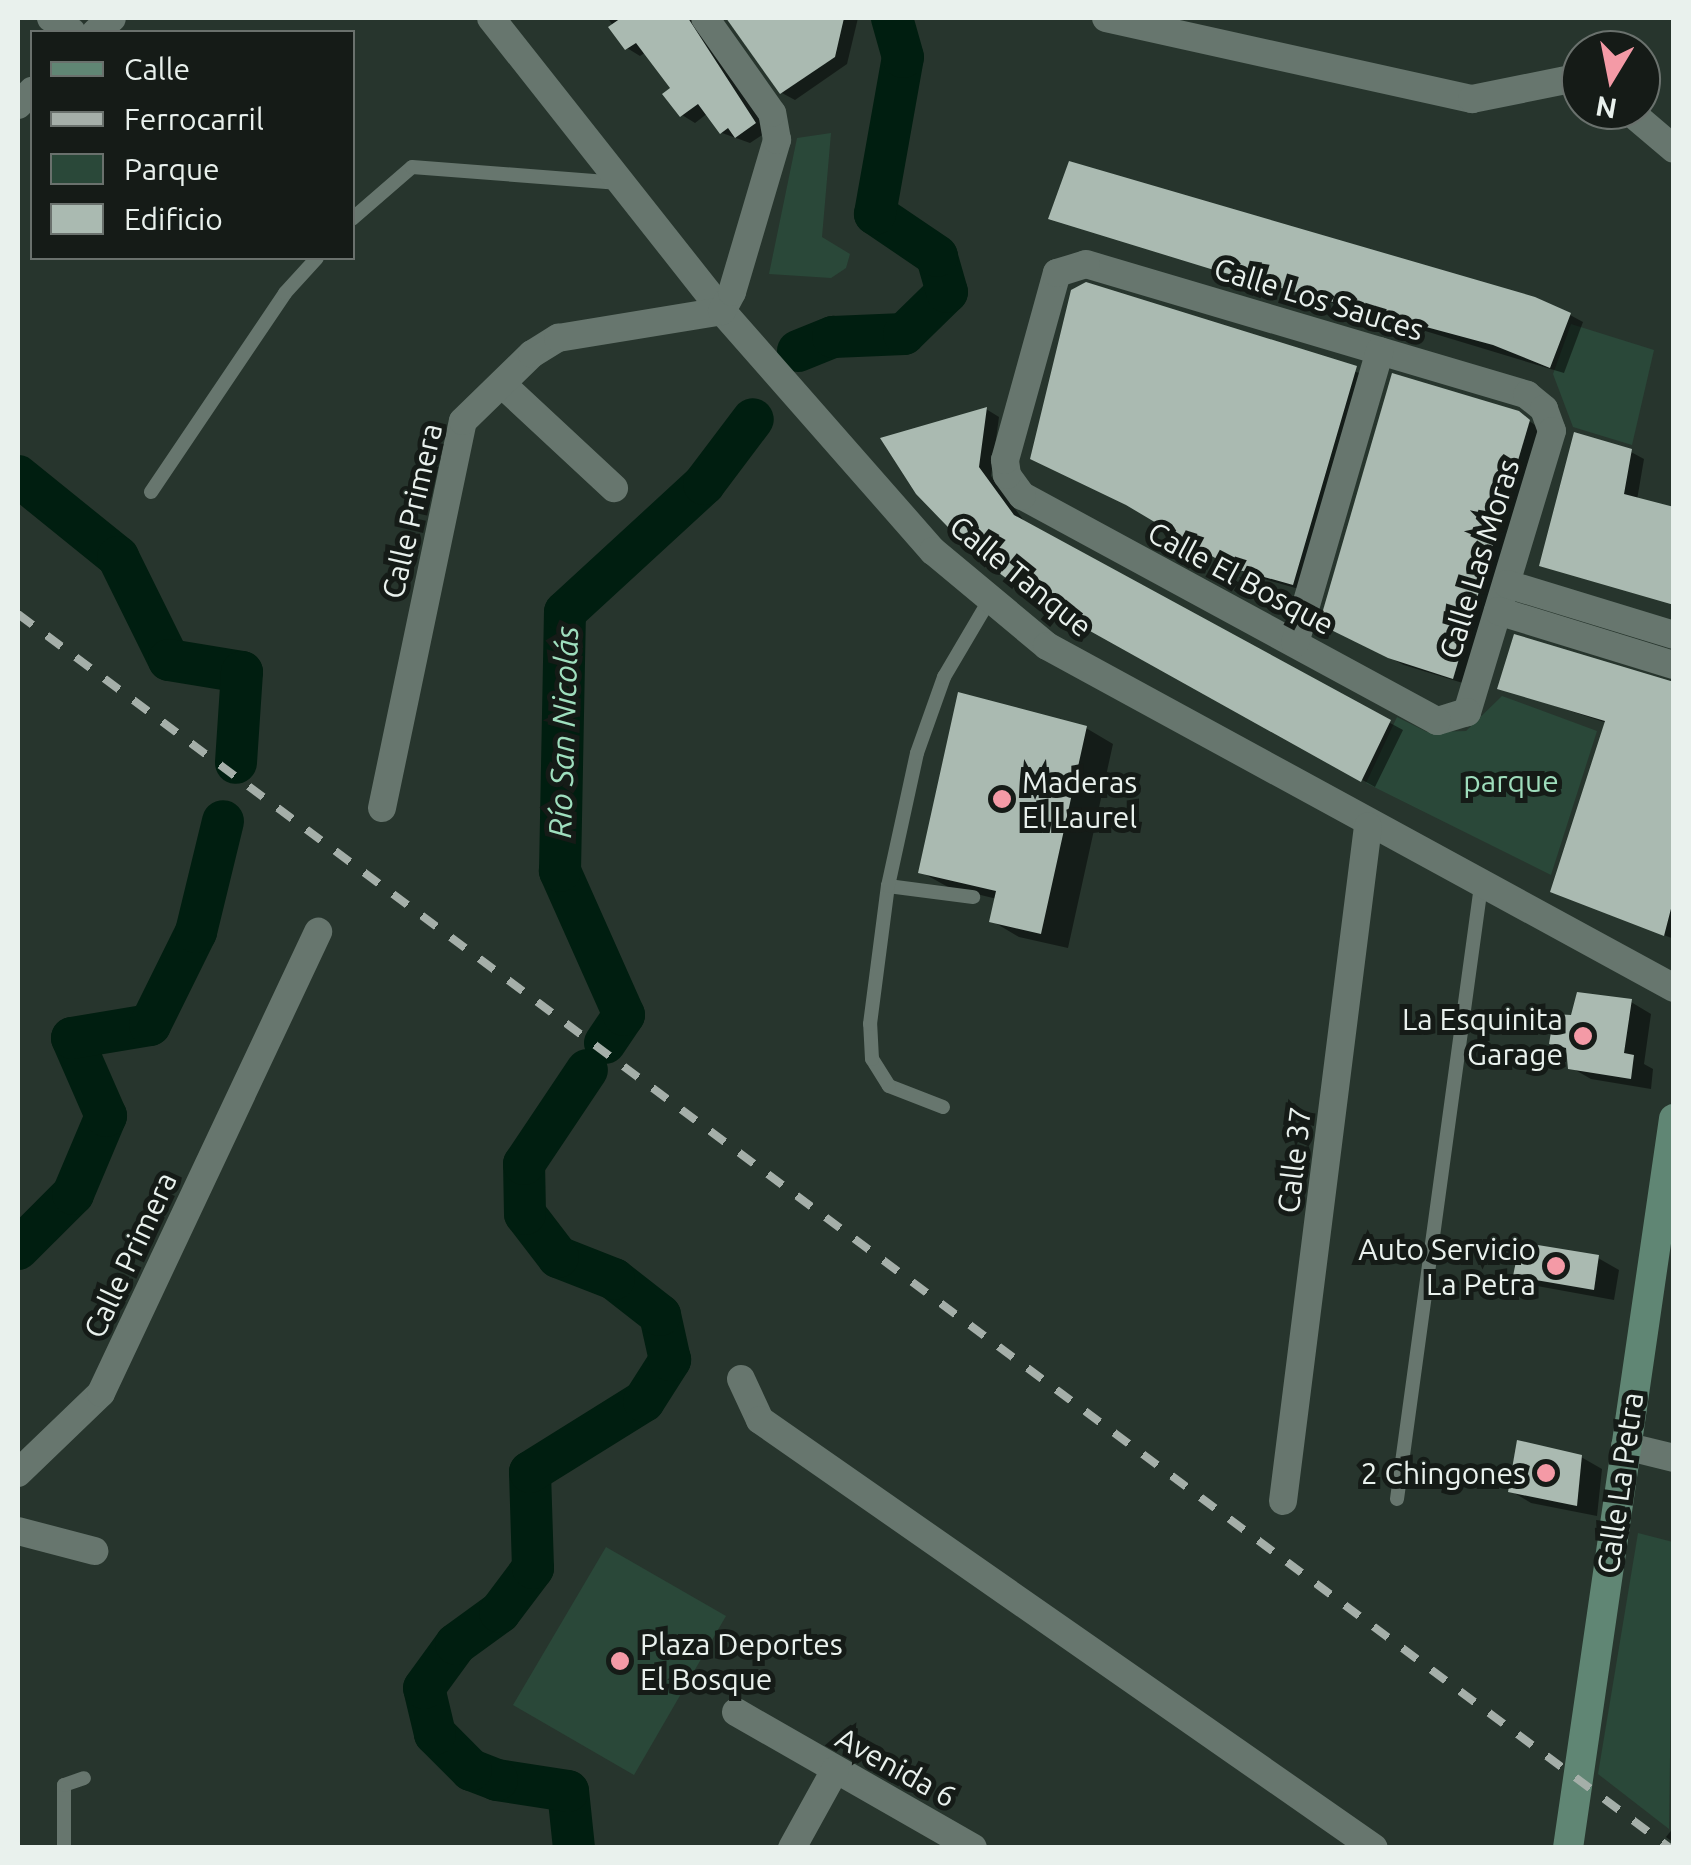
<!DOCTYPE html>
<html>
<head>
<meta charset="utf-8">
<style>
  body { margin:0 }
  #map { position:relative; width:1691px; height:1865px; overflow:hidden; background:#27352d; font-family:Ubuntu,sans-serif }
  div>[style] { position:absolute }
  .green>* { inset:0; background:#2a4839 }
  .shadow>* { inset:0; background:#0007 }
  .river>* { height:42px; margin:-21px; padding:0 21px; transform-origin:21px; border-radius:21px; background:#001e10 }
  .building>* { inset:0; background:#aabab1 }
  .lane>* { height:14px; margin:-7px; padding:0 7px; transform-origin:7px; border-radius:7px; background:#67766e }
  .street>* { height:28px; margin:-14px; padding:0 14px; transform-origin:14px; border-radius:14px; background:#67766e }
  .secondary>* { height:30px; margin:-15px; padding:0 15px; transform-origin:15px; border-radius:15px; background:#608674 }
  .rail>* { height:8px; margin-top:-4px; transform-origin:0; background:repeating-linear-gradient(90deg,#a5afa9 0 18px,transparent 0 36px) }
  .dots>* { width:28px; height:28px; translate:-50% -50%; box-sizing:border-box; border:5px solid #151b17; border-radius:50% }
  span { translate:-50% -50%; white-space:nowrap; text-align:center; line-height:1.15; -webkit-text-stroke:10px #151b17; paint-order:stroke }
  .street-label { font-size:30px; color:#e9f1ed }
  .park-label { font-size:30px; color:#9eddbc }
  .poi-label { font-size:30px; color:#e9f1ed }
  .left { translate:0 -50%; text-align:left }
  .right { translate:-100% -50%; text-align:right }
  .water-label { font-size:32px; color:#9fdfbe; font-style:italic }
  .frame { position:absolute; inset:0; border:20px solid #e9f1ed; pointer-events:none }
  .legend { position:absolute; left:30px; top:30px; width:325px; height:230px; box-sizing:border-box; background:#151b17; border:2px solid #6a716d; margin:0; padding:12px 18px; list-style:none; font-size:30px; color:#e9f1ed }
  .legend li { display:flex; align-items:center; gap:20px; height:50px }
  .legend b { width:50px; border:2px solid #6a716d }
  .north { position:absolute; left:1561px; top:30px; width:100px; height:100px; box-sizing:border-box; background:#151b17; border:2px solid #6a716d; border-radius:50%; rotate:190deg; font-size:28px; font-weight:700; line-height:40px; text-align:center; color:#e9f1ed }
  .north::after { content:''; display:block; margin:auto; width:35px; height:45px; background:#f49aa6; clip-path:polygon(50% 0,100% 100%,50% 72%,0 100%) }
</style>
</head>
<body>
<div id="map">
  <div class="green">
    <i style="clip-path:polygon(831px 133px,822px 237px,850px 254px,846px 268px,831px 278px,769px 274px,797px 138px)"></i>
    <i style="clip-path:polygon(1571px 324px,1654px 350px,1632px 445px,1573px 427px,1553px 374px)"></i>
    <i style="clip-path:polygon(1502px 696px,1597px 731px,1551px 875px,1366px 783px,1397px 717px,1427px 732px,1466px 731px)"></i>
    <i style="clip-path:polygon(1638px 1533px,1673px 1542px,1669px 1829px,1598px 1774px)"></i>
    <i style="clip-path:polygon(606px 1547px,726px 1616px,634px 1775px,513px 1705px)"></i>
  </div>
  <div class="shadow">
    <i style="clip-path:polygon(608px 18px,707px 18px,702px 36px,768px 131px,750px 143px,722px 133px,708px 113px,695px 123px,682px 115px,673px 89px,646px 52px,640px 56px,627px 48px)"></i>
    <i style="clip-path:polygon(729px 18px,858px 18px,847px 64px,795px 100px,782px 93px)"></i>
    <i style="clip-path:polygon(1052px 218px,1570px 315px,1583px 322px,1564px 373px)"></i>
    <i style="clip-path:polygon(1079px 288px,1369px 376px,1306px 591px,1247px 574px,1140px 510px)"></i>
    <i style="clip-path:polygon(986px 409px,999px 417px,991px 476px,1027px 525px,1403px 730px,1375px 787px,1039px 599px,918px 492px)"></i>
    <i style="clip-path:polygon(1518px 413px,1542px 430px,1466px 684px,1404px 665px,1335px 630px)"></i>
    <i style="clip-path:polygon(1631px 452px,1644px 459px,1637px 500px,1674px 604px,1542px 565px)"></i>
    <i style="clip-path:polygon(1674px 683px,1674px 939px,1553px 891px,1607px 723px,1500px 688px)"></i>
    <i style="clip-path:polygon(1086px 728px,1113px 744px,1068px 948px,1019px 937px,992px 921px,997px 899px,948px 887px,921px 872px)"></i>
    <i style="clip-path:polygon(1631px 1002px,1651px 1014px,1644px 1064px,1653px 1069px,1651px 1089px,1591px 1079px,1570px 1067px,1569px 1052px,1552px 1042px)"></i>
    <i style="clip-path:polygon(1598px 1258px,1619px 1270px,1614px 1300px,1537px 1286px,1516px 1275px)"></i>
    <i style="clip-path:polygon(1581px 1457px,1602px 1469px,1597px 1516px,1531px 1503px,1511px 1491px)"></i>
    <i style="clip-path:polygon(1674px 1827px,1674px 1843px,1666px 1837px)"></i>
  </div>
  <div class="river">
    <i style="left:798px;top:351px;width:38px;rotate:-22deg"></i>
    <i style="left:833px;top:337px;width:71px;rotate:-2.4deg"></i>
    <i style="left:904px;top:334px;width:60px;rotate:-44.3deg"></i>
    <i style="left:947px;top:292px;width:37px;rotate:-106deg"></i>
    <i style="left:937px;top:256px;width:75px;rotate:-145.9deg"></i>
    <i style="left:875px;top:214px;width:159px;rotate:-79.9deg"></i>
    <i style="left:903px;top:57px;width:41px;rotate:-105.8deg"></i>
    <i style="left:18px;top:476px;width:129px;rotate:39deg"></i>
    <i style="left:118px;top:557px;width:115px;rotate:63.7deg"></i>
    <i style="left:169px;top:660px;width:74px;rotate:9.3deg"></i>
    <i style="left:242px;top:672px;width:91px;rotate:93.8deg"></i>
    <i style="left:605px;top:1043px;width:34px;rotate:-56deg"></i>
    <i style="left:624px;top:1015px;width:158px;rotate:-114deg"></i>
    <i style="left:560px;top:871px;width:259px;rotate:-88.9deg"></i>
    <i style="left:565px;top:612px;width:189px;rotate:-42.6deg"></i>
    <i style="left:704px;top:484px;width:81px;rotate:-53deg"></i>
    <i style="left:18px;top:1249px;width:78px;rotate:-45deg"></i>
    <i style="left:73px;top:1194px;width:85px;rotate:-67.1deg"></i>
    <i style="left:106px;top:1116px;width:85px;rotate:-113.6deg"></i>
    <i style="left:72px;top:1038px;width:79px;rotate:-9.5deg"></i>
    <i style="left:150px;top:1025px;width:104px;rotate:-63.7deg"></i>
    <i style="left:196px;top:932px;width:114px;rotate:-76.3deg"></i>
    <i style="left:574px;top:1848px;width:57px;rotate:-96deg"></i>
    <i style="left:568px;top:1791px;width:72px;rotate:-171.2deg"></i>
    <i style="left:497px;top:1780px;width:28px;rotate:-159deg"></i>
    <i style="left:471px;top:1770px;width:51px;rotate:-135deg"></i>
    <i style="left:435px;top:1734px;width:47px;rotate:-103.4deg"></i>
    <i style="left:424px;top:1688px;width:54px;rotate:-54deg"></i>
    <i style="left:456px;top:1644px;width:54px;rotate:-36deg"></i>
    <i style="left:500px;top:1612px;width:55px;rotate:-53.1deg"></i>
    <i style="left:533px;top:1568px;width:96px;rotate:-91.8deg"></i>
    <i style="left:530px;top:1472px;width:134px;rotate:-31.9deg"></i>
    <i style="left:644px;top:1401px;width:49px;rotate:-57.6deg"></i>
    <i style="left:670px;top:1360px;width:46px;rotate:-102.5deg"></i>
    <i style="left:660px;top:1315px;width:58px;rotate:-142deg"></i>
    <i style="left:614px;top:1279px;width:60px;rotate:-158.6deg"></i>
    <i style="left:558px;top:1257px;width:54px;rotate:-127.5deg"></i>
    <i style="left:525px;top:1214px;width:50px;rotate:-91.1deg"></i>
    <i style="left:524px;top:1164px;width:113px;rotate:-56.2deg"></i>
  </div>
  <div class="building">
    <i style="clip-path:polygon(621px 18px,688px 18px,756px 123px,735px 138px,728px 128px,720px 134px,698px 104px,680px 117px,662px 94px,670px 88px,636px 43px,625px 50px,608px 27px)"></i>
    <i style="clip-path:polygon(726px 18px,844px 18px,835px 57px,780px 94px)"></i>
    <i style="clip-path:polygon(1069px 161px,1535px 297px,1571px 313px,1550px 368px,1493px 345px,1214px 270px,1048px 219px)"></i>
    <i style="clip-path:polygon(1086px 282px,1357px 366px,1293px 585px,1232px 568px,1126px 505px,1030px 459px,1071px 290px)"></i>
    <i style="clip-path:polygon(1392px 373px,1519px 411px,1530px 420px,1453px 679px,1388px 658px,1319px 624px)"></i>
    <i style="clip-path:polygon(987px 407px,979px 467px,1014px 515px,1391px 720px,1361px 782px,1038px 602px,975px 555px,916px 494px,880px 438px)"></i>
    <i style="clip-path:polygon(1574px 432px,1632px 449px,1624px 494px,1674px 507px,1674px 605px,1539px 566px)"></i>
    <i style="clip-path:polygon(1514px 634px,1674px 682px,1674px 897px,1664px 936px,1550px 892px,1605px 721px,1497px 689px)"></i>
    <i style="clip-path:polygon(958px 692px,1087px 726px,1041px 934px,989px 922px,996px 891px,918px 873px)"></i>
    <i style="clip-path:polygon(1577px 992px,1632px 999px,1624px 1053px,1634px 1055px,1631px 1079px,1568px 1069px,1566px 1048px,1549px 1044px,1554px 1014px,1571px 1015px)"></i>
    <i style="clip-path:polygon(1520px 1242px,1599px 1255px,1594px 1290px,1513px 1276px)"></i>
    <i style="clip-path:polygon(1517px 1440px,1582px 1455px,1577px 1506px,1508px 1492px)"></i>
  </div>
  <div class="lane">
    <i style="left:352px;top:219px;width:79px;rotate:-40.9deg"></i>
    <i style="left:412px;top:167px;width:208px;rotate:4.4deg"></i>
    <i style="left:151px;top:492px;width:240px;rotate:-56deg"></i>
    <i style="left:285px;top:293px;width:47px;rotate:-47.6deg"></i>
    <i style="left:888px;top:886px;width:86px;rotate:7.4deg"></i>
    <i style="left:943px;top:1107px;width:58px;rotate:-158.7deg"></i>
    <i style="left:889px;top:1086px;width:32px;rotate:-122deg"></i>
    <i style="left:872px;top:1059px;width:35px;rotate:-93deg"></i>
    <i style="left:870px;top:1024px;width:139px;rotate:-82.6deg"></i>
    <i style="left:888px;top:886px;width:136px;rotate:-77.7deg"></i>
    <i style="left:917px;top:753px;width:81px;rotate:-70.4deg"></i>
    <i style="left:944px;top:677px;width:91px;rotate:-59.5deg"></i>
    <i style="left:1397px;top:1499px;width:619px;rotate:-82.2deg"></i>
    <i style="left:64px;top:1848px;width:63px;rotate:-90deg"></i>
    <i style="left:64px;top:1785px;width:21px;rotate:-19deg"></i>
  </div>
  <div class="street">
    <i style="left:51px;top:18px;width:25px;rotate:34deg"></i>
    <i style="left:491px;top:18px;width:373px;rotate:51.7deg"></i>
    <i style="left:722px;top:311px;width:320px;rotate:48.7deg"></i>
    <i style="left:933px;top:551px;width:148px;rotate:39.8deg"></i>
    <i style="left:1047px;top:646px;width:714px;rotate:28.61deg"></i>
    <i style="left:1106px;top:18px;width:375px;rotate:12.5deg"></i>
    <i style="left:1472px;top:99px;width:111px;rotate:-11.4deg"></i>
    <i style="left:96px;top:32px;width:21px;rotate:-41deg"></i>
    <i style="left:18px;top:105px;width:20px;rotate:-45deg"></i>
    <i style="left:1628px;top:110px;width:60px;rotate:40.3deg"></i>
    <i style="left:1086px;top:264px;width:460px;rotate:16.5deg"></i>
    <i style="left:1527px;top:395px;width:22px;rotate:39deg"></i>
    <i style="left:1544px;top:409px;width:23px;rotate:70deg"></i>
    <i style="left:1552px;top:431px;width:294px;rotate:106.8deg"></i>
    <i style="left:1467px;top:712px;width:31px;rotate:163deg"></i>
    <i style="left:1437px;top:721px;width:472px;rotate:-151.5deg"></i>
    <i style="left:1022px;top:496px;width:26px;rotate:-126deg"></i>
    <i style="left:1007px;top:475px;width:15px;rotate:-98deg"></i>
    <i style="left:1005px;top:460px;width:194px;rotate:-74.5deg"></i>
    <i style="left:1057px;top:273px;width:30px;rotate:-17deg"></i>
    <i style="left:502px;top:384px;width:153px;rotate:42.9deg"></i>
    <i style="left:1507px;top:584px;width:175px;rotate:17deg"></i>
    <i style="left:1498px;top:611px;width:184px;rotate:17.1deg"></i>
    <i style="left:1295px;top:643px;width:304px;rotate:-73.8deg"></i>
    <i style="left:382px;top:808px;width:395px;rotate:-78.2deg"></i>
    <i style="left:463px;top:421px;width:96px;rotate:-44.2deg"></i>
    <i style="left:532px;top:354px;width:31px;rotate:-32deg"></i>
    <i style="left:558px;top:338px;width:166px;rotate:-9.3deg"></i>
    <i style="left:722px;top:311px;width:21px;rotate:-62deg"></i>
    <i style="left:732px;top:292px;width:159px;rotate:-73.5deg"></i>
    <i style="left:777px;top:140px;width:27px;rotate:-100deg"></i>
    <i style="left:772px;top:113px;width:116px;rotate:-125.2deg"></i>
    <i style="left:741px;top:1379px;width:45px;rotate:65.1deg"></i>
    <i style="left:760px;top:1420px;width:748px;rotate:34.88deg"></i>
    <i style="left:1625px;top:1446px;width:50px;rotate:13.8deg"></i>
    <i style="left:18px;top:1473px;width:115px;rotate:-43.9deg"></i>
    <i style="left:101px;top:1393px;width:510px;rotate:-64.79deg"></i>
    <i style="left:1283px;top:1501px;width:680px;rotate:-82.82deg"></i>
    <i style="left:18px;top:1531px;width:79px;rotate:14.7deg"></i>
    <i style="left:736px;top:1712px;width:273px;rotate:29.8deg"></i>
    <i style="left:792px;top:1848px;width:89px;rotate:-61.1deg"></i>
  </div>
  <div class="secondary">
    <i style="left:1568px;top:1848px;width:737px;rotate:-81.73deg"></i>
  </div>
  <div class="rail">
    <i style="left:18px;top:614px;width:2062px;rotate:36.76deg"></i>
  </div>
  <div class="dots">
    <i style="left:1002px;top:799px;background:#f49aa6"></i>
    <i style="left:1583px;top:1036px;background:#f49aa6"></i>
    <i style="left:1556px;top:1266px;background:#f49aa6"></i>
    <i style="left:1546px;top:1473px;background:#f49aa6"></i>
    <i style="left:620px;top:1661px;background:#f49aa6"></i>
  </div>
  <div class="street-label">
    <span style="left:1319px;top:299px;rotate:17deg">Calle Los Sauces</span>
    <span style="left:412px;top:511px;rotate:-77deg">Calle Primera</span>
    <span style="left:1479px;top:559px;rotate:-73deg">Calle Las Moras</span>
    <span style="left:1021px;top:576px;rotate:39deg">Calle Tanque</span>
    <span style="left:1241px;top:578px;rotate:28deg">Calle El Bosque</span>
    <span style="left:1294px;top:1160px;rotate:-83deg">Calle 37</span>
    <span style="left:130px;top:1255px;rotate:-65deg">Calle Primera</span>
    <span style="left:1620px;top:1483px;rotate:-82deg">Calle La Petra</span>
    <span style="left:896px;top:1767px;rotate:29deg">Avenida 6</span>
  </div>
  <div class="park-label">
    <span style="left:1511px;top:781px">parque</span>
  </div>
  <div class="poi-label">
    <span class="left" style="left:1022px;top:799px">Maderas<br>El Laurel</span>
    <span class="right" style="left:1563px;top:1036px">La Esquinita<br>Garage</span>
    <span class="right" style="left:1536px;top:1266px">Auto Servicio<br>La Petra</span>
    <span class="right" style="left:1526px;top:1473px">2 Chingones</span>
    <span class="left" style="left:640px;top:1661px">Plaza Deportes<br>El Bosque</span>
  </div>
  <div class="water-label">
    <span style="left:563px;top:732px;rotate:-88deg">Río San Nicolás</span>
  </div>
  <div class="frame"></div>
  <ul class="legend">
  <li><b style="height:12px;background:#608674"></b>Calle</li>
  <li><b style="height:12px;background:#a5afa9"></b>Ferrocarril</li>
  <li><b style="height:28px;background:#2a4839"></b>Parque</li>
  <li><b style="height:28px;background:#aabab1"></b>Edificio</li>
  </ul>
  <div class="north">N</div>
</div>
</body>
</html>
